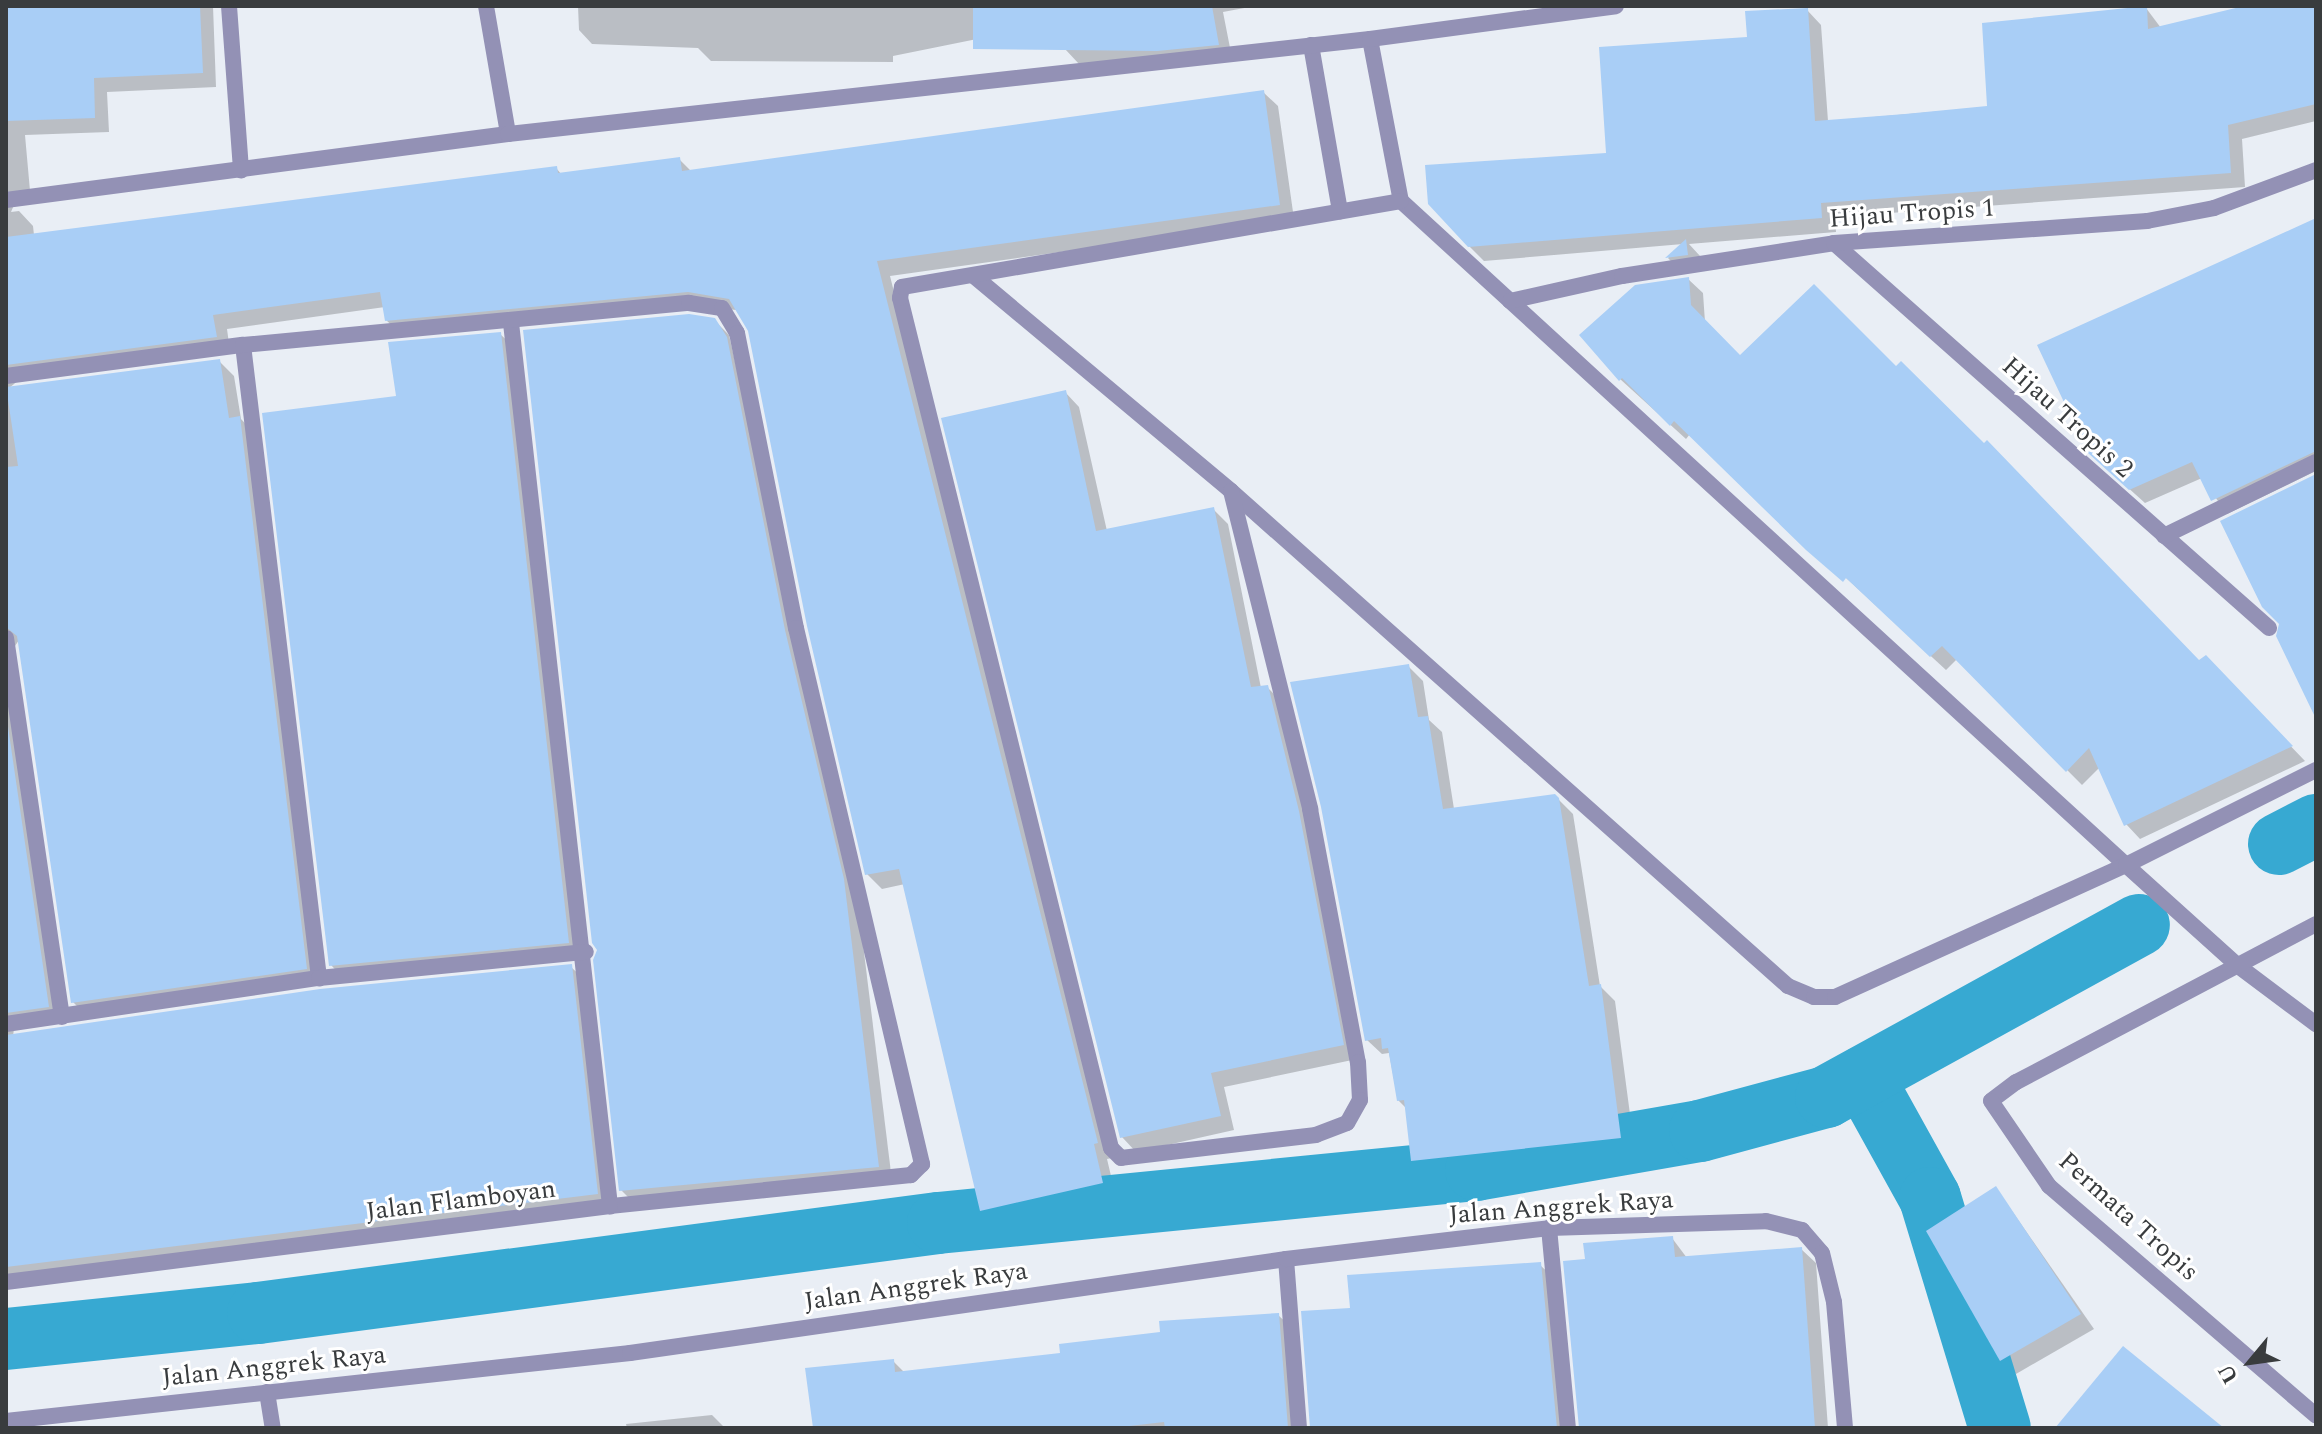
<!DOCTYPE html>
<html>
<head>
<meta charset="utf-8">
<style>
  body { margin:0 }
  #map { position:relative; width:2322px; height:1434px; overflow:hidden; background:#e9eef5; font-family:Spectral,serif }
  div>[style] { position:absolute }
  .shadow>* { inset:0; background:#0003 }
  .canal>* { height:62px; margin:-31px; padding:0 31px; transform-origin:31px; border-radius:31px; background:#37a9d2 }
  .building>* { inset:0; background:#a9cef6 }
  .minor>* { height:16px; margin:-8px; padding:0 8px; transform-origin:8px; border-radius:8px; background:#9391b5 }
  span { translate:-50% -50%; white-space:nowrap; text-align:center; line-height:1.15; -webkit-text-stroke:6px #fff; paint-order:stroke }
  .street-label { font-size:26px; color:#393c3e }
  .frame { position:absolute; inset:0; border:8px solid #393c3e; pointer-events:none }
  .north { position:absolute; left:2210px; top:1322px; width:80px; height:80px; -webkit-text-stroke:6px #fff; paint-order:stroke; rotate:241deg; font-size:22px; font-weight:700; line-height:32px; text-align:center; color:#393c3e }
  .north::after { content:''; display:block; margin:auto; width:28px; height:36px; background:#393c3e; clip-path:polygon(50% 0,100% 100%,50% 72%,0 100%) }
</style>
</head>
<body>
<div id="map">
  <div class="shadow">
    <i style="clip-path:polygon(6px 6px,213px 6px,216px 87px,107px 92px,109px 132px,25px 135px,31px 202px,14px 205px,11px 212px,19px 211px,33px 226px,34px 235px,556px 168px,562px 175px,679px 159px,692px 172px,1263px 92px,1278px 106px,1294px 219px,890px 276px,1112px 1158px,1107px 1159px,1116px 1197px,997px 1225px,982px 1210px,905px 884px,882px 889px,867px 874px,750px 330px,736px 310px,704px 306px,401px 334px,386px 320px,385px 307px,227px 329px,230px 351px,20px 379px,8px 389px,219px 361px,234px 376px,241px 419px,254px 433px,320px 983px,88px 1017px,73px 1002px,19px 640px,9px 655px,63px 1021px,14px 1029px,13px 1036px,571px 967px,586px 981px,611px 1208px,6px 1282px)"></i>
    <i style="clip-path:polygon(578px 6px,1255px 6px,1223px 12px,1232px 58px,1079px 64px,1065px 49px,982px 38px,893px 56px,893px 62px,711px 61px,698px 48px,592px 44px,579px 30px)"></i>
    <i style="clip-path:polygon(2253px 6px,2316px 6px,2316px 121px,2242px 139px,2245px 187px,1835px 217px,1836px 232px,1689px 244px,1700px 256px,1701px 269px,1681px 272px,1668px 258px,1683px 244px,1484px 261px,1469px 246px,1608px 155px,1749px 39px,1807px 10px,1821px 25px,1828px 121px,1989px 107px,2146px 8px,2161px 28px)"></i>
    <i style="clip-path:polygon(2316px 222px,2316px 471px,2227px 514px,2202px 478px,2145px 503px,2105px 467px)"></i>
    <i style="clip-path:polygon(1688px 279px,1703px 293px,1705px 322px,1740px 358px,2199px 662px,2206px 658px,2305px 761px,2140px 839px,2126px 824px,2100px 767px,2082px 785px,1957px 659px,1946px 670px,1690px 434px,1686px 439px,1620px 379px)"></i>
    <i style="clip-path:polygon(714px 320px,729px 335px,857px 895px,892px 1181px,636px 1205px,621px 1190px)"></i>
    <i style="clip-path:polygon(500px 334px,515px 348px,583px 956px,345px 980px,331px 965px,398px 398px)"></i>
    <i style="clip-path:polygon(1065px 392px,1079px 407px,1107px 531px,1213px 509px,1228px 524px,1261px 688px,1267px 687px,1282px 702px,1357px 1059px,1224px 1087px,1234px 1130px,1136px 1152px,1122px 1137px)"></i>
    <i style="clip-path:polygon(1408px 666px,1423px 681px,1429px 720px,1442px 732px,1454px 809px,1558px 799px,1573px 814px,1600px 986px,1615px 1001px,1635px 1152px,1427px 1175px,1413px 1160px,1407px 1109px,1398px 1100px,1389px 1053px,1382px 1054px,1367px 1040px)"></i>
    <i style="clip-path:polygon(1996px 1188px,2094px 1329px,2016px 1374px,2001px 1360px)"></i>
    <i style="clip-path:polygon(1672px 1238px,1687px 1258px,1801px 1249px,1816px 1263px,1828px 1428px,1581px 1428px,1587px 1261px)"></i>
    <i style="clip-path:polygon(1540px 1265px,1555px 1279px,1569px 1428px,1312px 1428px,1352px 1309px)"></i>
    <i style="clip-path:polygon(1278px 1315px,1293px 1329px,1300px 1428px,815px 1428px,893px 1361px,905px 1373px,1062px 1355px)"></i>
    <i style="clip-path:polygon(712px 1415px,725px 1428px,627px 1428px,626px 1424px)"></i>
  </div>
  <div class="canal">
    <i style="left:2279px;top:844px;width:42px;rotate:-27.2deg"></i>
    <i style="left:1863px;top:1077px;width:138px;rotate:61deg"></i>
    <i style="left:1930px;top:1198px;width:240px;rotate:73.1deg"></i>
    <i style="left:6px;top:1339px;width:253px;rotate:-5.9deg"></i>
    <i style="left:258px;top:1313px;width:686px;rotate:-7.54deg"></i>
    <i style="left:938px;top:1223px;width:541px;rotate:-5.63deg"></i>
    <i style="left:1476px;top:1170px;width:227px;rotate:-9.9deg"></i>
    <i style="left:1700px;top:1131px;width:131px;rotate:-15.1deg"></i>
    <i style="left:1826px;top:1097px;width:357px;rotate:-28.8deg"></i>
  </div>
  <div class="building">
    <i style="clip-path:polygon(6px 6px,200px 6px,203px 73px,94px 78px,95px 118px,6px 121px)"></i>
    <i style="clip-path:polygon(973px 6px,1212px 6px,1219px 45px,1157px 51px,973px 49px)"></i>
    <i style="clip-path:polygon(2147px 6px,2148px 29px,2244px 6px,2316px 6px,2316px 104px,2228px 125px,2231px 173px,1821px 203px,1822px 218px,1468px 247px,1428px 204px,1425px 165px,1606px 153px,1599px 47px,1747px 37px,1745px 11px,1808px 8px,1815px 121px,1905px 114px,1987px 106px,1982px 23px)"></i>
    <i style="clip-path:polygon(1264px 90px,1280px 205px,877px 261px,1098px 1143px,1094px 1144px,1103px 1183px,980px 1211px,899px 869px,865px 875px,807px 626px,748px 331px,729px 299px,688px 292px,385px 321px,380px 292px,213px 315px,217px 337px,6px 365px,6px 237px,557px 166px,558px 173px,680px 157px,682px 171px)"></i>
    <i style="clip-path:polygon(2316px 218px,2316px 451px,2211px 501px,2192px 462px,2129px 490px,2088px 453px,2037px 345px)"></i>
    <i style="clip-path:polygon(1686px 239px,1688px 255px,1665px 258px)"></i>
    <i style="clip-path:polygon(1689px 277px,1691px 305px,1740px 355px,1814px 284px,1896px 366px,1901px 361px,1984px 443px,1987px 440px,2199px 660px,2206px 655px,2293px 746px,2124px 826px,2089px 748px,2066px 772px,1942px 646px,1930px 657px,1846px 578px,1843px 582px,1806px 550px,1674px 421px,1670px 426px,1622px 378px,1619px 381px,1579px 335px,1635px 285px)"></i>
    <i style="clip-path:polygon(689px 314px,715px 318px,727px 337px,785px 630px,844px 879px,879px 1167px,619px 1191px,593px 960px,597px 950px,592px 943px,523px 330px)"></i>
    <i style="clip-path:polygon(501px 332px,569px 943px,329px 966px,262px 413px,396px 396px,388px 342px)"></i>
    <i style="clip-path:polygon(220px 359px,229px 418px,240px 416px,307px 969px,71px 1003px,17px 636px,6px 627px,6px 467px,18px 466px,6px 387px)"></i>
    <i style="clip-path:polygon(1066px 390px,1096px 531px,1214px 507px,1251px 687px,1268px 685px,1299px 811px,1344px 1045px,1211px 1073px,1221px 1116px,1120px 1138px,941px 418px)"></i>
    <i style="clip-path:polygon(2316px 474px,2316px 719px,2276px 636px,2279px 624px,2262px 607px,2220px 521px)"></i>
    <i style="clip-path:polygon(1409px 664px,1418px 717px,1428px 716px,1443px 809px,1555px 794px,1559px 798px,1589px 986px,1601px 984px,1621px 1138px,1411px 1161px,1404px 1100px,1397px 1101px,1388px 1048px,1382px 1049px,1381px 1038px,1365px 1041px,1321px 807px,1290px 682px)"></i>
    <i style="clip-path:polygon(6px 713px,49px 1007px,6px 1013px)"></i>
    <i style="clip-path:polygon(572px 964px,598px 1194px,6px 1267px,6px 1035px,320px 989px)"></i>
    <i style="clip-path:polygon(1996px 1186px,2081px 1314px,2000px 1361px,1926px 1231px)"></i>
    <i style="clip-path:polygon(1673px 1236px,1675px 1257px,1802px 1247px,1815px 1428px,1579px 1428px,1563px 1261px,1585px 1259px,1583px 1243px)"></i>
    <i style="clip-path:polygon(1541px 1262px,1557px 1428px,1310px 1428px,1301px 1311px,1350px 1308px,1347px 1275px)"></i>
    <i style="clip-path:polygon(1279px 1313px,1288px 1428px,1165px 1428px,1164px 1422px,1112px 1428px,813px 1428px,805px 1368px,894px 1359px,895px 1372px,1060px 1353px,1059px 1344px,1160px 1332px,1159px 1321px)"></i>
    <i style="clip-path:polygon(2123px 1346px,2224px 1428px,2055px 1428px)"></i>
  </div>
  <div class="minor">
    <i style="left:229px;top:6px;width:165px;rotate:85.8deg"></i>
    <i style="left:486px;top:6px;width:130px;rotate:80.2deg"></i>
    <i style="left:1370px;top:39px;width:165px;rotate:79.2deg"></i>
    <i style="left:1401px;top:201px;width:983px;rotate:42.49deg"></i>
    <i style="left:2126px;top:865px;width:149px;rotate:42deg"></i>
    <i style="left:2237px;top:965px;width:99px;rotate:36.8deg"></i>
    <i style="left:1311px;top:45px;width:169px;rotate:80.1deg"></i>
    <i style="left:6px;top:200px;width:506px;rotate:-7.49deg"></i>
    <i style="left:508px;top:134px;width:867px;rotate:-6.29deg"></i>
    <i style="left:1370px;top:39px;width:248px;rotate:-7.6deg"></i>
    <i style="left:1834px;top:243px;width:581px;rotate:41.51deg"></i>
    <i style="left:974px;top:276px;width:335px;rotate:39.9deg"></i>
    <i style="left:1231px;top:491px;width:745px;rotate:41.63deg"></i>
    <i style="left:1788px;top:986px;width:28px;rotate:23deg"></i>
    <i style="left:1814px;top:997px;width:21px"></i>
    <i style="left:1835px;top:997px;width:320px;rotate:-24.4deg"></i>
    <i style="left:2126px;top:865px;width:212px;rotate:-26.6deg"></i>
    <i style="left:1510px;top:301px;width:115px;rotate:-12.6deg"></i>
    <i style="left:1622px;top:276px;width:215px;rotate:-8.8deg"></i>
    <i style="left:1834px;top:243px;width:314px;rotate:-4deg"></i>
    <i style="left:2147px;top:221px;width:68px;rotate:-11deg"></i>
    <i style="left:2214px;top:208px;width:109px;rotate:-20.4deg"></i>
    <i style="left:511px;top:323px;width:889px;rotate:83.6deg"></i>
    <i style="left:243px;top:345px;width:638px;rotate:83.15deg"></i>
    <i style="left:6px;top:376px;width:239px;rotate:-7.5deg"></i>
    <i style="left:243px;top:345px;width:448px;rotate:-5.4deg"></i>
    <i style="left:689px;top:303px;width:33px;rotate:9deg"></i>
    <i style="left:722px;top:308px;width:29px;rotate:59deg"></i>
    <i style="left:737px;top:333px;width:301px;rotate:78.7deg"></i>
    <i style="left:796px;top:628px;width:551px;rotate:76.77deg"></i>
    <i style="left:922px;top:1164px;width:16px;rotate:135deg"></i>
    <i style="left:911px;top:1175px;width:303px;rotate:174.1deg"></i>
    <i style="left:610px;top:1206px;width:609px;rotate:172.83deg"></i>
    <i style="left:1231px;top:491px;width:328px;rotate:76deg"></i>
    <i style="left:1310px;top:809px;width:258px;rotate:79.3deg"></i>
    <i style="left:1358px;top:1062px;width:38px;rotate:87deg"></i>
    <i style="left:1360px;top:1100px;width:26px;rotate:119deg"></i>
    <i style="left:1347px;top:1123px;width:33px;rotate:159deg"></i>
    <i style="left:1316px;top:1135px;width:196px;rotate:173.3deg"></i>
    <i style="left:1121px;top:1158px;width:14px;rotate:-135deg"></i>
    <i style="left:1111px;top:1148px;width:876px;rotate:-103.94deg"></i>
    <i style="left:900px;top:298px;width:11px;rotate:-80deg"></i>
    <i style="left:902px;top:287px;width:506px;rotate:-9.78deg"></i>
    <i style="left:2164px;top:536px;width:169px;rotate:-26deg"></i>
    <i style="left:6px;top:638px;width:383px;rotate:81.6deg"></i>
    <i style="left:2316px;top:924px;width:339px;rotate:152.2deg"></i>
    <i style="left:2016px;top:1082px;width:31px;rotate:143deg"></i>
    <i style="left:1991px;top:1101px;width:103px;rotate:55.7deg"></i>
    <i style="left:2049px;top:1186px;width:352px;rotate:40.7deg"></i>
    <i style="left:6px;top:1024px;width:316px;rotate:-8.4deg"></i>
    <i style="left:319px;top:978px;width:268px;rotate:-5.6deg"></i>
    <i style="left:1549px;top:1228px;width:201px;rotate:84.6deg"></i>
    <i style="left:1286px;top:1259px;width:169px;rotate:85.6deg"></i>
    <i style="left:267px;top:1392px;width:36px;rotate:81deg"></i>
    <i style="left:6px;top:1421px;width:628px;rotate:-6.22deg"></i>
    <i style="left:630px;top:1353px;width:663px;rotate:-8.15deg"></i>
    <i style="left:1286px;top:1259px;width:265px;rotate:-6.7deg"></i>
    <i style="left:1549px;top:1228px;width:217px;rotate:-1.8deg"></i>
    <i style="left:1766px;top:1221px;width:37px;rotate:14deg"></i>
    <i style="left:1802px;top:1230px;width:30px;rotate:49deg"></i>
    <i style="left:1822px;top:1253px;width:50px;rotate:76.2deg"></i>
    <i style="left:1834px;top:1302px;width:126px;rotate:85deg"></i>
  </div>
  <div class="street-label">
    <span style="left:1912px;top:214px;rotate:-4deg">Hijau Tropis 1</span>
    <span style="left:2067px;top:418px;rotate:42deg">Hijau Tropis 2</span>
    <span style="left:461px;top:1201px;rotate:-7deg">Jalan Flamboyan</span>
    <span style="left:1561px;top:1208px;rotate:-4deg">Jalan Anggrek Raya</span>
    <span style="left:2128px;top:1217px;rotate:42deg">Permata Tropis</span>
    <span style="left:916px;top:1287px;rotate:-8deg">Jalan Anggrek Raya</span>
    <span style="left:274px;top:1367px;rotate:-6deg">Jalan Anggrek Raya</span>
  </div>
  <div class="frame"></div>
  <div class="north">U</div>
</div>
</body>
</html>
